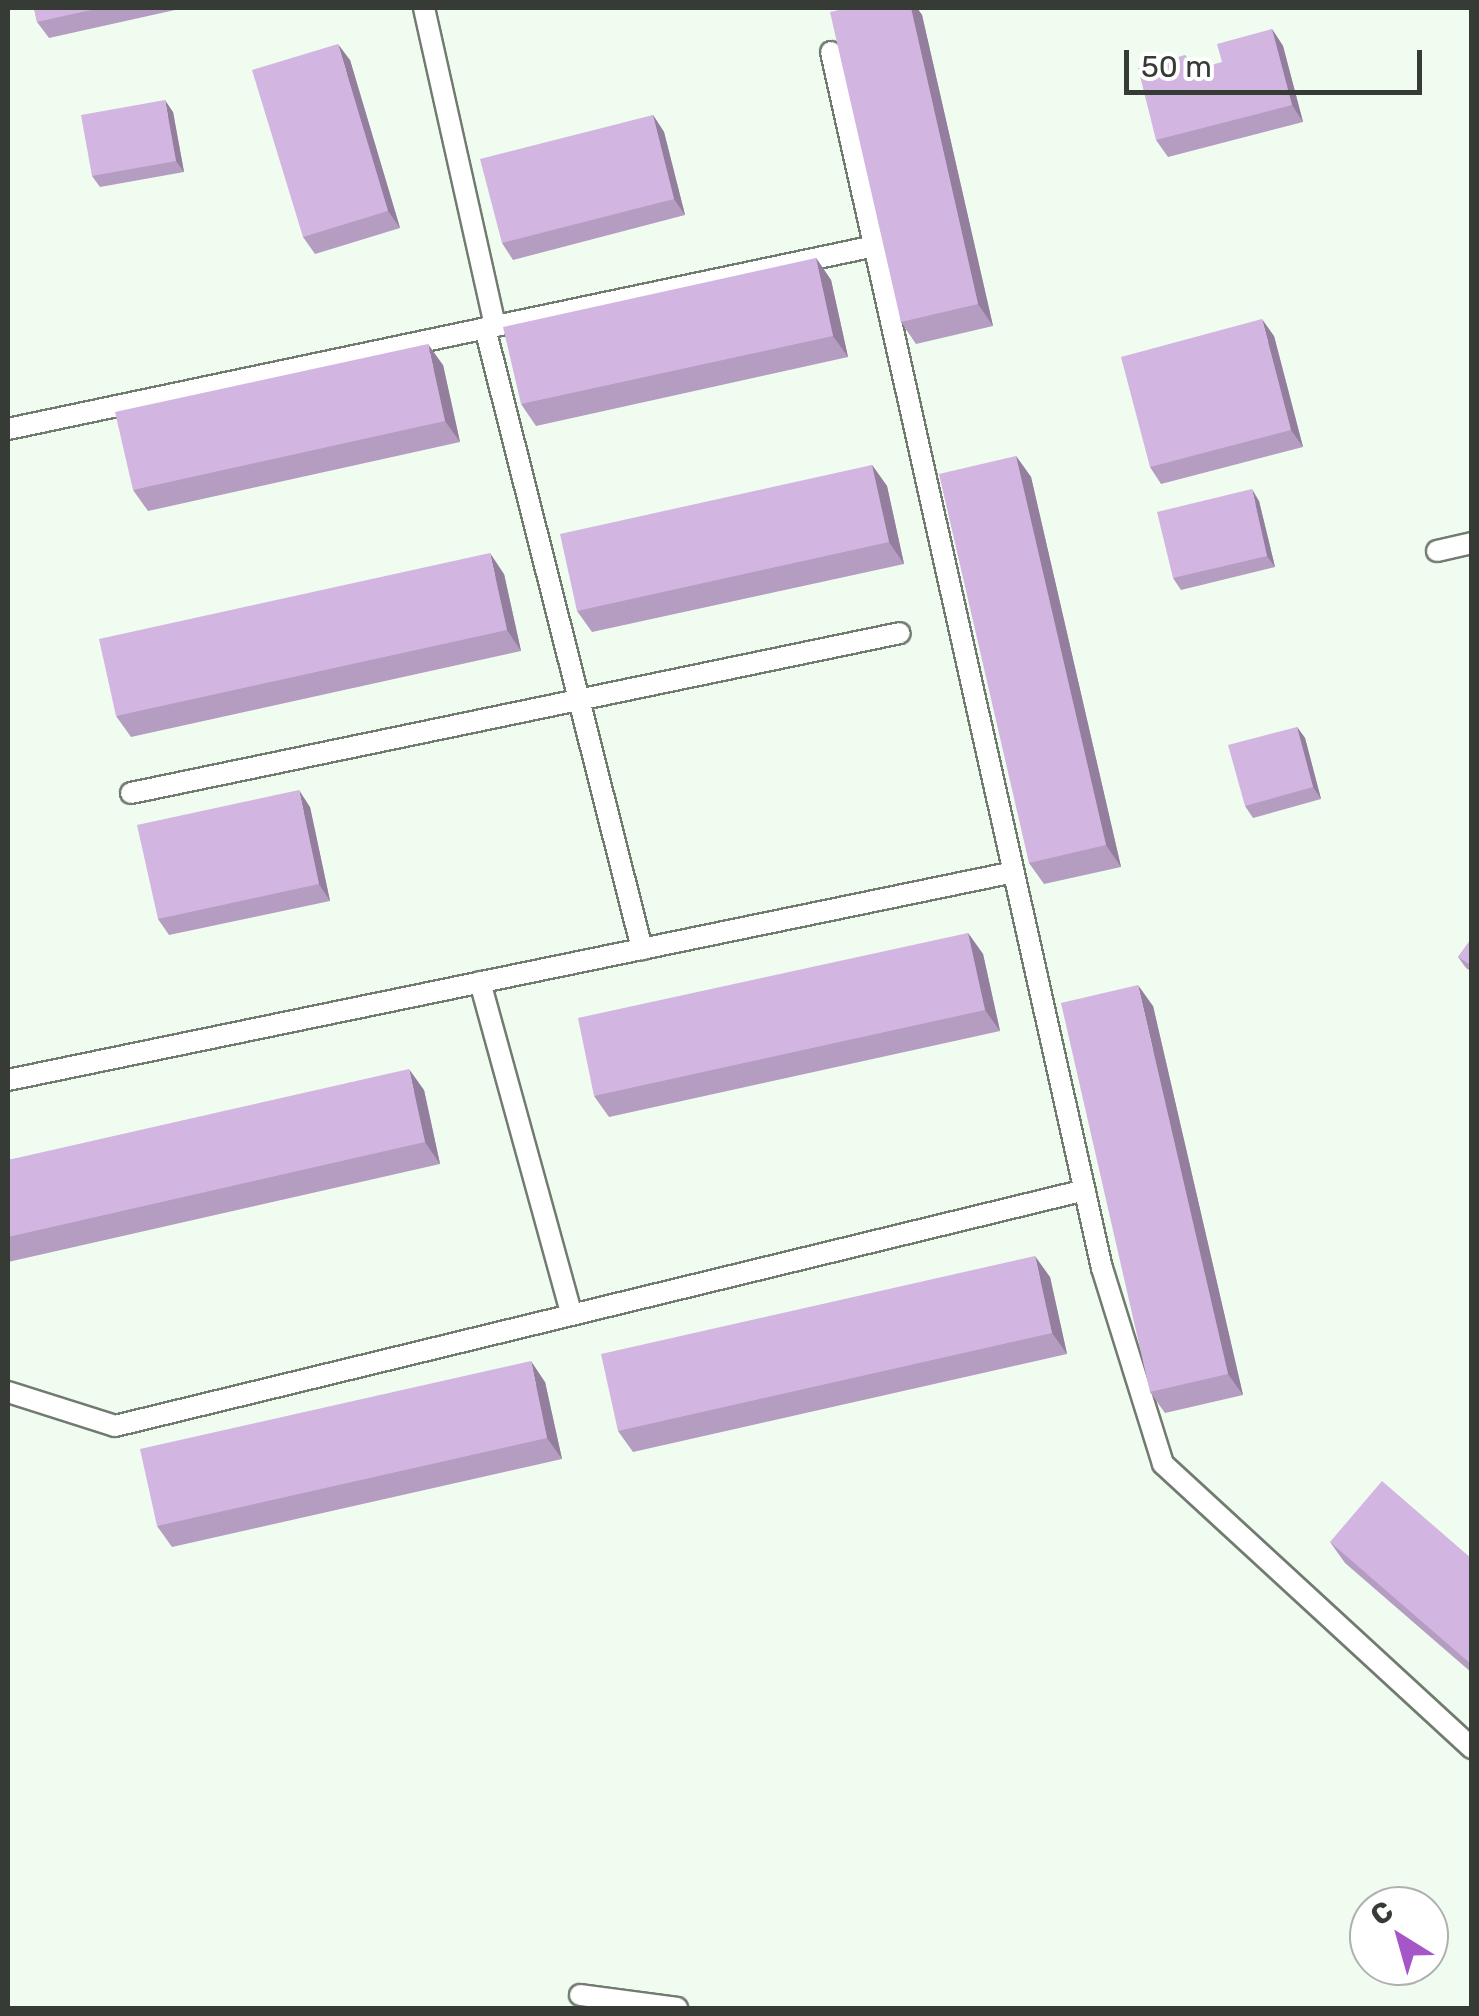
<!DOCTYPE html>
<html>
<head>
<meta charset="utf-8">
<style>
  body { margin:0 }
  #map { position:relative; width:1479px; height:2016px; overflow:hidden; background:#f0fcef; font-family:Rubik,sans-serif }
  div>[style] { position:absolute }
  .roads { filter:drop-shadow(2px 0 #717b70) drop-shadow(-2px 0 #717b70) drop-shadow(0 2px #717b70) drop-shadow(0 -2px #717b70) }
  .lane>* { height:20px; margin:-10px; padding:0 10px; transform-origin:10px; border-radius:10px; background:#fff }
  .wall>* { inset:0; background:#b59cc1 }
  .shaded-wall>* { inset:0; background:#937f9d }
  .building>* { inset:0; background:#d2b5e0 }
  span { translate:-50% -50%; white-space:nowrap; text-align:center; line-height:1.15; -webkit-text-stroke:9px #fff; paint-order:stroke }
  .frame { position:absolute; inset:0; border:10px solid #363b36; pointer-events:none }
  .north { position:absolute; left:1349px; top:1886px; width:100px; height:100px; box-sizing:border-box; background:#fff; border:2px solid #afb1af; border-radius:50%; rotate:323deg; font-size:28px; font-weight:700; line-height:40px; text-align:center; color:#363b36 }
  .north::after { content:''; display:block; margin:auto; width:35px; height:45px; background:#a557c8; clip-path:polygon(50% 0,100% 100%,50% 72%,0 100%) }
  .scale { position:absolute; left:1124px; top:50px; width:298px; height:45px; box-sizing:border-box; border:5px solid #363b36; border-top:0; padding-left:12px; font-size:30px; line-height:35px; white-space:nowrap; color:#363b36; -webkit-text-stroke:8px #fff; paint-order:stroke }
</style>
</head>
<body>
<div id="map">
  <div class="roads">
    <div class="lane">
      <i style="left:424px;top:8px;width:326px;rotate:77.4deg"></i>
      <i style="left:831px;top:52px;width:1246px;rotate:77.44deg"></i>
      <i style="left:1102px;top:1268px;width:205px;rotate:72.7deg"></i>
      <i style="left:1163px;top:1464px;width:420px;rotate:42.6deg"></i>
      <i style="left:485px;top:328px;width:641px;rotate:75.81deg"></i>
      <i style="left:8px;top:429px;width:886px;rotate:-11.92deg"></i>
      <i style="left:1437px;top:551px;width:36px;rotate:-13deg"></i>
      <i style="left:131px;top:793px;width:785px;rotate:-11.75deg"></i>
      <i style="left:480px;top:982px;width:345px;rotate:74.6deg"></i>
      <i style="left:8px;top:1080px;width:1027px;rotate:-11.68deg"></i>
      <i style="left:8px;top:1392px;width:112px;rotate:17.6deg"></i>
      <i style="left:115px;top:1426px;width:998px;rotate:-13.67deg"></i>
      <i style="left:580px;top:1995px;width:98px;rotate:7.6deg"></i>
    </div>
  </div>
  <div class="wall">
    <i style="clip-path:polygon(34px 8px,184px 8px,49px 38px,37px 22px)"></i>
    <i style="clip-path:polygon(848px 8px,917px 8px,922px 15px,993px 326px,916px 344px,901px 322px)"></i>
    <i style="clip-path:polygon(1272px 29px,1283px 46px,1303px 122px,1168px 157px,1156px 140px,1222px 62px)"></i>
    <i style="clip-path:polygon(350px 60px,400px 228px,315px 254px,303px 237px)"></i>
    <i style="clip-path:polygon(173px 112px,184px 172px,100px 187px,92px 176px)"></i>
    <i style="clip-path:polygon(653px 115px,664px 132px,685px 215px,513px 260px,502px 243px)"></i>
    <i style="clip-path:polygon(816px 258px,831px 280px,848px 357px,536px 426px,521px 404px)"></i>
    <i style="clip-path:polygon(1274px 336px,1303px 447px,1161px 484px,1150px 467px)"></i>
    <i style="clip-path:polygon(443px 365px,460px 442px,148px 511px,133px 490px)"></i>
    <i style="clip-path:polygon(1016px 456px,1031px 477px,1121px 867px,1044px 884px,1029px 863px)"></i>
    <i style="clip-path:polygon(872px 465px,887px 486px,904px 564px,592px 632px,577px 611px)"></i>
    <i style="clip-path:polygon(1259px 501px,1275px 567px,1181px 590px,1173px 578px)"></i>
    <i style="clip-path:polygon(504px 574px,521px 651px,131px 737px,116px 716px)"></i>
    <i style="clip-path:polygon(1297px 727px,1305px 738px,1321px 799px,1253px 818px,1245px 806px)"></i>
    <i style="clip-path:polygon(310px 807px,330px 901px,169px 935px,158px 919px)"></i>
    <i style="clip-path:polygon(968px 933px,983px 954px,1000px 1031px,609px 1117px,594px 1096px)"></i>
    <i style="clip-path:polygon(1472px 938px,1472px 972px,1466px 968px,1458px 957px)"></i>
    <i style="clip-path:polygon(1153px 1006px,1243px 1395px,1165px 1413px,1150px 1392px)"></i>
    <i style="clip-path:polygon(424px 1090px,440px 1164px,8px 1262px,8px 1160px)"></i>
    <i style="clip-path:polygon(1050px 1277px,1067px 1354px,633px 1452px,618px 1431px)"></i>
    <i style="clip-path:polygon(545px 1382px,562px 1459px,172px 1547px,157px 1526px)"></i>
    <i style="clip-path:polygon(1330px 1542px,1472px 1559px,1472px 1673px,1345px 1563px)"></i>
  </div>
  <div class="shaded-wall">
    <i style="clip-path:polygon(911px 8px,917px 8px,922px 15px,993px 326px,978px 304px)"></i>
    <i style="clip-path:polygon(1272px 29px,1283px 46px,1303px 122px,1292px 105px)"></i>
    <i style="clip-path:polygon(338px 44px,350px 60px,400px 228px,388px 211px)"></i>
    <i style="clip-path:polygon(1185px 55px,1197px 71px,1189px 71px)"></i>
    <i style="clip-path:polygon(165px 100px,173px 112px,184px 172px,176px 161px)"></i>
    <i style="clip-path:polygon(653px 115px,664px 132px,685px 215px,674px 199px)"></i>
    <i style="clip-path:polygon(816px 258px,831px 280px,848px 357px,833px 336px)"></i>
    <i style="clip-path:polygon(1262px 319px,1274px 336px,1303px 447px,1291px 430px)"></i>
    <i style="clip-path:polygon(428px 344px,443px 365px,460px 442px,445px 421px)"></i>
    <i style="clip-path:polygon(1016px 456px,1031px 477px,1121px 867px,1106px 845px)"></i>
    <i style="clip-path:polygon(872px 465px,887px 486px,904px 564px,889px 542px)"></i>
    <i style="clip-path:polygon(1252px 489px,1259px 501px,1275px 567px,1267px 556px)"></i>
    <i style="clip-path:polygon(490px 553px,504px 574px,521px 651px,507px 630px)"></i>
    <i style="clip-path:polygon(1297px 727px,1305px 738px,1321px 799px,1313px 787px)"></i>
    <i style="clip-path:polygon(299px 790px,310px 807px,330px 901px,319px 884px)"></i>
    <i style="clip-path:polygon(968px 933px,983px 954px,1000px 1031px,985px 1010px)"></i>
    <i style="clip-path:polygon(1138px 985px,1153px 1006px,1243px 1395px,1228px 1374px)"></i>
    <i style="clip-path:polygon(409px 1069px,424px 1090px,440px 1164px,425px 1142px)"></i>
    <i style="clip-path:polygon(1035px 1256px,1050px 1277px,1067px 1354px,1052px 1333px)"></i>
    <i style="clip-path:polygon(531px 1361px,545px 1382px,562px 1459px,547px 1438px)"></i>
  </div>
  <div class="building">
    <i style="clip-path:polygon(34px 8px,100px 8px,37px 22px)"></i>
    <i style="clip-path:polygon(848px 8px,911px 8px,978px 304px,901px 322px,830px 12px)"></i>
    <i style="clip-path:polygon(1272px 29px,1292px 105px,1156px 140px,1138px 68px,1185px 55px,1189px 71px,1222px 62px,1217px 44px)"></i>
    <i style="clip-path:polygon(338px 44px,388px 211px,303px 237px,252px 70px)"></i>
    <i style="clip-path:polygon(165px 100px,176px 161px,92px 176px,81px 115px)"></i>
    <i style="clip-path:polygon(653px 115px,674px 199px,502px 243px,480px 159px)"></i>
    <i style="clip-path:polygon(816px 258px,833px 336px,521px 404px,503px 327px)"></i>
    <i style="clip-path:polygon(1262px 319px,1291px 430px,1150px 467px,1121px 357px)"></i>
    <i style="clip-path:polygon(428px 344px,445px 421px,133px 490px,115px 412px)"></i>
    <i style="clip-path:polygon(1016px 456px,1106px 845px,1029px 863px,939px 474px)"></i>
    <i style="clip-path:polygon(872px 465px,889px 542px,577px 611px,560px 534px)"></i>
    <i style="clip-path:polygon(1252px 489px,1267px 556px,1173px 578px,1157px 512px)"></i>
    <i style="clip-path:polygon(490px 553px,507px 630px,116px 716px,99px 639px)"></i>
    <i style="clip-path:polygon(1297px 727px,1313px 787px,1245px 806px,1228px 745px)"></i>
    <i style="clip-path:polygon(299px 790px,319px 884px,158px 919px,137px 825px)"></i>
    <i style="clip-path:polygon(968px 933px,985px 1010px,594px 1096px,578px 1018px)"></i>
    <i style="clip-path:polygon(1472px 938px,1472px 966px,1458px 957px)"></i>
    <i style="clip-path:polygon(1138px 985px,1228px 1374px,1150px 1392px,1061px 1003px)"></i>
    <i style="clip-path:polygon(409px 1069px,425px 1142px,8px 1237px,8px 1160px)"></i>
    <i style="clip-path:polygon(1035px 1256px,1052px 1333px,618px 1431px,601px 1354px)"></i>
    <i style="clip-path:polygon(531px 1361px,547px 1438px,157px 1526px,140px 1449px)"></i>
    <i style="clip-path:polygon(1382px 1481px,1472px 1559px,1472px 1665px,1330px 1542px)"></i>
  </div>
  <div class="frame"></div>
  <div class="north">С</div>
  <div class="scale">50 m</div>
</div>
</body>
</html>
